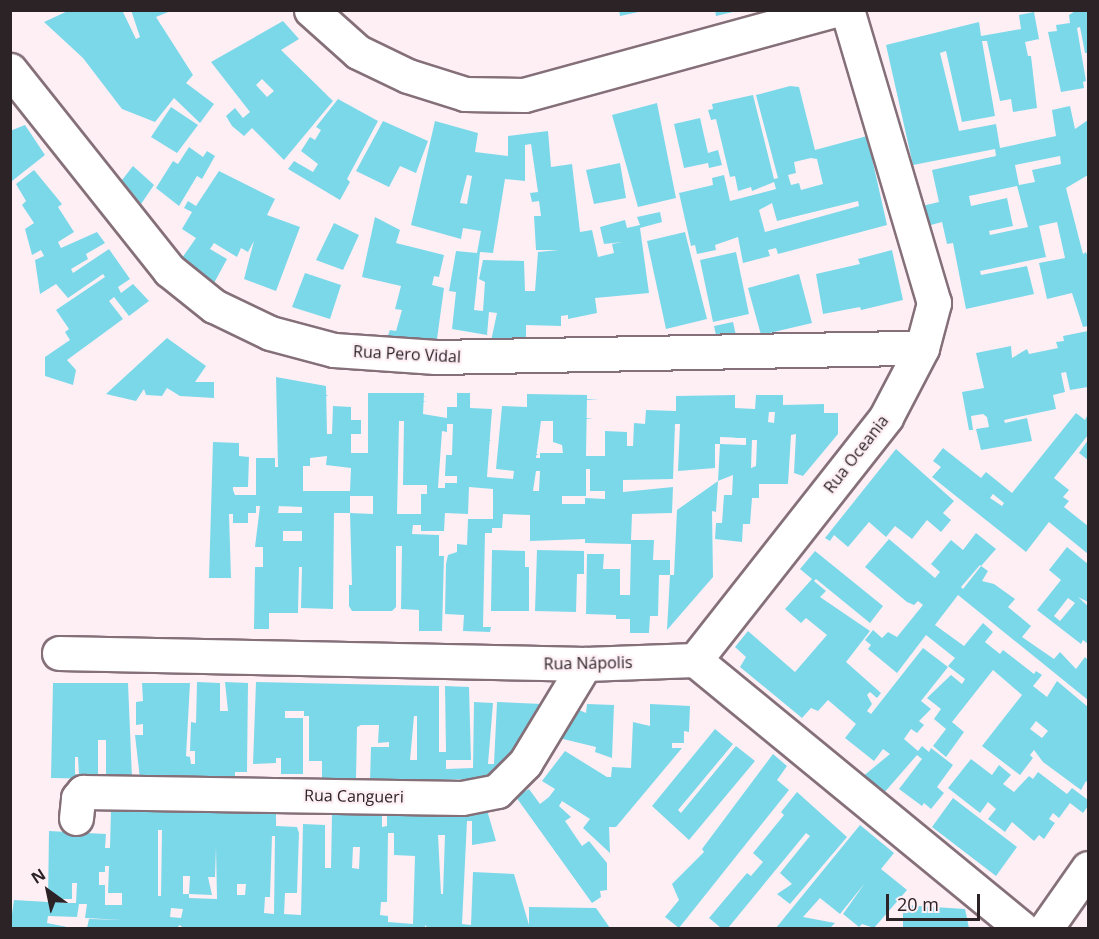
<!DOCTYPE html>
<html>
<head>
<meta charset="utf-8">
<style>
  body { margin:0 }
  #map { position:relative; width:1099px; height:939px; overflow:hidden; background:#feeff5; font-family:"Open Sans",sans-serif }
  div>[style] { position:absolute }
  .building>* { inset:0; background:#7bd8e9 }
  .roads { filter:drop-shadow(2px 0 #857079) drop-shadow(-2px 0 #857079) drop-shadow(0 2px #857079) drop-shadow(0 -2px #857079) }
  .minor>* { height:33px; margin:-16.5px; padding:0 16.5px; transform-origin:16.5px; border-radius:16.5px; background:#fff }
  span { translate:-50% -50%; white-space:nowrap; text-align:center; line-height:1.15; -webkit-text-stroke:4.5px #feeff5; paint-order:stroke }
  .street-label { font-size:16px; color:#2c2327 }
  .frame { position:absolute; inset:0; border:12px solid #2c2327; pointer-events:none }
  .north { position:absolute; left:18px; top:861px; width:60px; height:60px; -webkit-text-stroke:4px #feeff5; paint-order:stroke; rotate:327deg; font-size:16px; font-weight:700; line-height:24px; text-align:center; color:#2c2327 }
  .north::after { content:''; display:block; margin:auto; width:21px; height:27px; background:#2c2327; clip-path:polygon(50% 0,100% 100%,50% 72%,0 100%) }
  .scale { position:absolute; left:886px; top:894px; width:94px; height:27px; box-sizing:border-box; border:3px solid #2c2327; border-top:0; padding-left:8px; font-size:18px; line-height:21px; white-space:nowrap; color:#2c2327; -webkit-text-stroke:4px #feeff5; paint-order:stroke }
</style>
</head>
<body>
<div id="map">
  <div class="building">
    <i style="clip-path:polygon(70px 10px,122px 10px,136px 39px,140px 37px,131px 10px,173px 10px,156px 17px,193px 75px,186px 83px,214px 104px,200px 123px,174px 98px,155px 122px,122px 109px,83px 58px,44px 22px)"></i>
    <i style="clip-path:polygon(619px 10px,642px 10px,643px 11px,620px 16px)"></i>
    <i style="clip-path:polygon(715px 10px,737px 10px,737px 11px,716px 16px)"></i>
    <i style="clip-path:polygon(1077px 10px,1088px 10px,1088px 53px,1085px 53px,1080px 27px,1077px 28px,1086px 81px,1083px 82px,1084px 88px,1061px 92px,1048px 32px,1057px 31px,1056px 25px,1070px 23px,1069px 15px)"></i>
    <i style="clip-path:polygon(evenodd,1034px 12px,1039px 39px,1025px 42px,1028px 56px,1031px 56px,1037px 108px,1013px 112px,1011px 99px,1000px 101px,987px 41px,982px 41px,995px 116px,962px 122px,946px 51px,940px 53px,959px 131px,996px 124px,1000px 148px,1056px 136px,1052px 110px,1070px 106px,1075px 129px,1088px 120px,1088px 175px,1066px 188px,1083px 254px,1086px 252px,1088px 258px,1088px 326px,1083px 327px,1072px 293px,1047px 299px,1039px 263px,1065px 258px,1057px 222px,1039px 226px,1046px 257px,980px 271px,981px 275px,1027px 266px,1034px 294px,966px 309px,953px 243px,947px 244px,942px 222px,927px 226px,922px 206px,939px 202px,932px 170px,996px 156px,995px 149px,913px 165px,886px 45px,979px 22px,981px 36px,1021px 29px,1019px 15px,1034px 12px,1060px 156px,1061px 164px,1032px 170px,1035px 182px,1019px 185px,1015px 165px,1060px 156px,1034px 12px,1017px 186px,1028px 227px,990px 235px,989px 231px,1013px 226px,1007px 198px,971px 206px,969px 196px,1017px 186px)"></i>
    <i style="clip-path:polygon(evenodd,283px 21px,299px 39px,281px 50px,333px 101px,284px 160px,252px 128px,244px 136px,232px 126px,226px 116px,235px 108px,243px 118px,250px 112px,211px 62px,283px 21px,262px 79px,274px 91px,267px 97px,256px 85px,262px 79px)"></i>
    <i style="clip-path:polygon(evenodd,790px 86px,799px 87px,815px 150px,867px 136px,887px 225px,778px 254px,776px 248px,768px 250px,770px 256px,743px 263px,738px 237px,715px 245px,716px 250px,697px 254px,695px 245px,691px 246px,679px 193px,713px 185px,712px 178px,724px 175px,730px 201px,776px 189px,774px 182px,752px 191px,751px 187px,738px 191px,735px 176px,730px 177px,716px 119px,711px 120px,708px 110px,713px 109px,712px 104px,753px 95px,774px 179px,778px 178px,756px 95px,790px 86px,811px 158px,817px 159px,823px 184px,801px 190px,799px 183px,791px 185px,788px 175px,796px 173px,794px 162px,811px 158px,790px 86px,858px 201px,859px 206px,765px 232px,759px 210px,772px 203px,777px 221px,858px 201px)"></i>
    <i style="clip-path:polygon(338px 99px,378px 121px,347px 179px,350px 182px,340px 200px,288px 169px,294px 161px,313px 172px,318px 164px,301px 151px,310px 137px,315px 140px,321px 130px,316px 127px)"></i>
    <i style="clip-path:polygon(657px 103px,676px 198px,638px 207px,612px 115px)"></i>
    <i style="clip-path:polygon(171px 107px,198px 125px,177px 153px,151px 137px)"></i>
    <i style="clip-path:polygon(700px 118px,708px 153px,718px 150px,722px 165px,709px 168px,708px 163px,684px 168px,674px 124px)"></i>
    <i style="clip-path:polygon(383px 121px,428px 141px,416px 173px,400px 166px,389px 187px,356px 171px)"></i>
    <i style="clip-path:polygon(evenodd,435px 121px,478px 133px,475px 152px,508px 156px,508px 136px,548px 131px,551px 167px,572px 164px,580px 232px,592px 230px,598px 257px,614px 253px,612px 244px,623px 242px,604px 244px,600px 227px,625px 220px,627px 228px,640px 225px,637px 217px,660px 212px,662px 222px,640px 228px,649px 293px,595px 298px,597px 313px,568px 319px,568px 315px,561px 316px,561px 326px,526px 325px,526px 342px,491px 341px,497px 313px,489px 312px,487px 335px,452px 329px,456px 292px,449px 291px,456px 251px,477px 253px,481px 231px,463px 228px,461px 239px,411px 225px,435px 121px,531px 144px,538px 192px,530px 193px,532px 202px,539px 201px,541px 216px,534px 216px,536px 250px,559px 250px,538px 252px,535px 291px,525px 291px,524px 261px,483px 260px,479px 279px,485px 282px,483px 311px,474px 310px,480px 252px,493px 253px,505px 179px,525px 181px,525px 145px,531px 144px,435px 121px,467px 175px,472px 176px,467px 204px,460px 203px,467px 175px)"></i>
    <i style="clip-path:polygon(25px 125px,45px 155px,12px 181px,10px 131px)"></i>
    <i style="clip-path:polygon(189px 147px,203px 157px,207px 151px,215px 156px,202px 179px,197px 176px,179px 206px,156px 188px,173px 161px,178px 164px)"></i>
    <i style="clip-path:polygon(620px 163px,626px 198px,594px 204px,586px 170px)"></i>
    <i style="clip-path:polygon(133px 166px,154px 185px,141px 204px,122px 180px)"></i>
    <i style="clip-path:polygon(34px 170px,62px 204px,58px 207px,74px 232px,58px 242px,61px 248px,97px 232px,105px 243px,86px 254px,88px 259px,71px 269px,73px 273px,109px 249px,130px 279px,118px 287px,121px 293px,133px 284px,149px 301px,129px 316px,114px 297px,109px 301px,123px 319px,67px 360px,76px 370px,73px 385px,45px 376px,45px 357px,70px 340px,65px 332px,69px 329px,56px 310px,105px 277px,103px 274px,68px 298px,56px 284px,40px 294px,35px 260px,44px 256px,41px 250px,32px 255px,25px 229px,34px 223px,22px 205px,26px 201px,16px 184px)"></i>
    <i style="clip-path:polygon(219px 171px,275px 199px,267px 215px,300px 227px,276px 291px,244px 279px,254px 241px,248px 252px,241px 248px,237px 257px,214px 243px,210px 249px,227px 259px,213px 285px,182px 258px,196px 238px,182px 229px,192px 212px,184px 208px,188px 201px,196px 206px)"></i>
    <i style="clip-path:polygon(375px 217px,400px 230px,396px 243px,444px 255px,439px 277px,434px 276px,432px 285px,444px 288px,437px 339px,387px 338px,390px 330px,396px 331px,402px 310px,395px 309px,401px 286px,362px 277px)"></i>
    <i style="clip-path:polygon(334px 223px,359px 235px,343px 270px,316px 260px)"></i>
    <i style="clip-path:polygon(685px 232px,707px 319px,666px 329px,647px 241px)"></i>
    <i style="clip-path:polygon(892px 250px,903px 300px,861px 310px,860px 307px,823px 314px,816px 274px,860px 264px,858px 259px)"></i>
    <i style="clip-path:polygon(736px 252px,749px 314px,713px 322px,700px 260px)"></i>
    <i style="clip-path:polygon(305px 273px,341px 285px,330px 319px,292px 307px)"></i>
    <i style="clip-path:polygon(799px 274px,812px 323px,761px 335px,748px 288px)"></i>
    <i style="clip-path:polygon(733px 322px,737px 340px,718px 344px,714px 326px)"></i>
    <i style="clip-path:polygon(1088px 331px,1088px 387px,1070px 390px,1066px 372px,1061px 373px,1065px 392px,1053px 395px,1056px 409px,1004px 420px,1005px 423px,1027px 418px,1032px 441px,981px 450px,976px 429px,989px 427px,987px 417px,983px 414px,971px 416px,973px 430px,969px 430px,962px 392px,984px 388px,976px 353px,1011px 346px,1012px 358px,1027px 349px,1029px 354px,1058px 348px,1056px 342px,1064px 341px,1063px 336px)"></i>
    <i style="clip-path:polygon(167px 338px,206px 366px,195px 382px,214px 382px,214px 398px,180px 396px,167px 388px,162px 396px,146px 395px,144px 389px,136px 401px,106px 394px)"></i>
    <i style="clip-path:polygon(evenodd,276px 377px,326px 386px,327px 434px,332px 434px,333px 406px,351px 407px,351px 420px,361px 420px,361px 434px,351px 434px,351px 453px,368px 453px,368px 393px,424px 393px,423px 414px,447px 418px,447px 407px,457px 407px,457px 393px,470px 393px,470px 408px,492px 409px,487px 477px,513px 479px,514px 471px,496px 469px,502px 406px,527px 407px,527px 394px,587px 395px,586px 456px,605px 456px,605px 431px,627px 432px,627px 446px,633px 446px,634px 423px,645px 424px,646px 410px,676px 411px,676px 396px,735px 395px,735px 408px,755px 409px,756px 395px,783px 395px,783px 405px,824px 404px,824px 413px,838px 413px,838px 434px,803px 476px,794px 473px,796px 434px,791px 435px,788px 484px,759px 484px,759px 498px,752px 498px,750px 524px,743px 524px,742px 542px,715px 539px,716px 523px,722px 523px,724px 495px,732px 495px,733px 475px,718px 481px,720px 444px,746px 445px,746px 438px,720px 437px,720px 444px,715px 444px,715px 468px,678px 471px,680px 424px,675px 424px,673px 479px,623px 480px,623px 492px,673px 487px,672px 513px,632px 514px,631px 540px,654px 540px,653px 560px,670px 560px,670px 575px,674px 575px,677px 510px,718px 481px,716px 512px,712px 511px,713px 577px,667px 630px,670px 575px,659px 575px,658px 616px,650px 616px,649px 633px,630px 633px,630px 619px,616px 619px,616px 615px,586px 614px,587px 554px,604px 554px,603px 569px,620px 569px,620px 595px,630px 595px,631px 544px,585px 543px,585px 539px,530px 541px,530px 515px,503px 514px,502px 528px,492px 528px,492px 533px,485px 533px,483px 627px,491px 627px,490px 632px,463px 631px,464px 615px,445px 614px,446px 564px,448px 555px,457px 552px,457px 544px,467px 545px,468px 519px,493px 519px,493px 489px,469px 487px,468px 514px,445px 513px,444px 531px,421px 531px,421px 525px,413px 525px,412px 534px,439px 535px,439px 556px,444px 556px,442px 631px,419px 631px,419px 610px,401px 609px,402px 546px,396px 546px,396px 607px,392px 611px,352px 611px,349px 606px,349px 585px,352px 585px,350px 513px,373px 514px,373px 496px,350px 496px,350px 513px,334px 513px,333px 609px,301px 608px,302px 567px,299px 567px,298px 613px,269px 613px,269px 629px,254px 629px,255px 567px,263px 567px,263px 547px,255px 547px,260px 506px,256px 506px,256px 513px,248px 513px,248px 523px,233px 523px,233px 514px,229px 514px,231px 578px,209px 578px,213px 442px,239px 443px,239px 456px,249px 457px,248px 487px,233px 487px,233px 490px,235px 495px,256px 495px,256px 458px,275px 458px,275px 467px,278px 467px,276px 377px,769px 412px,775px 412px,774px 423px,768px 422px,769px 412px,276px 377px,399px 421px,404px 421px,403px 485px,427px 485px,427px 494px,421px 494px,421px 514px,397px 514px,399px 421px,276px 377px,541px 421px,553px 421px,553px 442px,562px 445px,563px 453px,540px 453px,540px 458px,536px 458px,541px 421px,276px 377px,447px 424px,453px 424px,452px 455px,446px 455px,445px 476px,457px 476px,457px 483px,445px 483px,445px 488px,438px 488px,442px 431px,447px 432px,447px 424px,276px 377px,752px 440px,757px 440px,756px 466px,751px 468px,752px 440px,276px 377px,327px 456px,326px 465px,351px 468px,350px 491px,303px 491px,303px 466px,310px 466px,310px 458px,327px 456px,276px 377px,586px 469px,590px 469px,590px 491px,605px 491px,605px 499px,585px 498px,585px 504px,562px 504px,562px 496px,586px 496px,586px 469px,276px 377px,536px 471px,540px 471px,539px 491px,533px 491px,536px 471px,276px 377px,279px 506px,302px 507px,302px 513px,278px 513px,279px 506px,276px 377px,283px 531px,302px 531px,302px 541px,283px 541px,283px 531px)"></i>
    <i style="clip-path:polygon(evenodd,1076px 413px,1085px 420px,1088px 414px,1088px 435px,1054px 478px,1069px 490px,1063px 497px,1069px 501px,1064px 507px,1088px 526px,1088px 554px,1049px 522px,1026px 552px,932px 477px,941px 467px,933px 461px,943px 448px,981px 478px,986px 472px,1012px 493px,1076px 413px,993px 494px,1004px 503px,1002px 506px,990px 498px,993px 494px)"></i>
    <i style="clip-path:polygon(1088px 440px,1088px 460px,1079px 453px)"></i>
    <i style="clip-path:polygon(896px 449px,954px 501px,943px 513px,951px 520px,941px 532px,927px 520px,912px 539px,895px 526px,886px 537px,869px 522px,848px 547px,834px 535px,830px 541px,825px 538px)"></i>
    <i style="clip-path:polygon(evenodd,976px 533px,996px 549px,981px 566px,988px 571px,982px 581px,994px 584px,1015px 599px,1008px 607px,1031px 626px,1022px 637px,1054px 659px,1060px 652px,1076px 669px,1085px 657px,1088px 660px,1088px 700px,958px 595px,935px 625px,964px 646px,983px 623px,993px 632px,985px 642px,1000px 654px,1003px 650px,1034px 674px,1036px 671px,1042px 675px,1033px 686px,1047px 697px,1057px 681px,1088px 707px,1088px 783px,1086px 781px,1081px 790px,1043px 762px,1034px 750px,1030px 755px,1033px 758px,1020px 775px,982px 746px,1022px 695px,993px 670px,952px 722px,964px 732px,946px 757px,933px 746px,946px 729px,934px 719px,941px 709px,927px 698px,951px 675px,962px 684px,965px 679px,948px 666px,955px 658px,926px 635px,897px 673px,868px 649px,871px 645px,865px 640px,873px 630px,882px 638px,888px 632px,897px 637px,923px 605px,918px 601px,914px 605px,907px 602px,865px 567px,889px 539px,935px 578px,940px 572px,931px 564px,951px 540px,963px 550px,976px 533px,980px 565px,981px 566px,963px 589px,961px 587px,980px 565px,976px 533px,1036px 721px,1048px 731px,1042px 738px,1030px 729px,1036px 721px)"></i>
    <i style="clip-path:polygon(evenodd,1067px 547px,1088px 564px,1088px 602px,1078px 597px,1088px 606px,1088px 644px,1083px 640px,1081px 644px,1037px 610px,1061px 580px,1049px 570px,1067px 547px,1068px 598px,1075px 603px,1060px 621px,1054px 616px,1068px 598px)"></i>
    <i style="clip-path:polygon(492px 550px,525px 551px,525px 567px,529px 567px,529px 611px,491px 611px)"></i>
    <i style="clip-path:polygon(537px 550px,584px 551px,584px 574px,577px 574px,576px 612px,535px 611px)"></i>
    <i style="clip-path:polygon(815px 551px,883px 606px,870px 623px,816px 579px,814px 581px,826px 591px,820px 597px,870px 631px,846px 662px,881px 693px,877px 698px,870px 692px,867px 695px,872px 704px,867px 711px,871px 714px,923px 648px,948px 667px,921px 701px,931px 709px,919px 721px,924px 725px,917px 733px,911px 729px,904px 739px,918px 751px,922px 746px,929px 752px,931px 748px,953px 765px,937px 787px,944px 793px,931px 809px,924px 803px,922px 806px,899px 789px,922px 759px,917px 755px,883px 794px,861px 778px,890px 754px,883px 749px,874px 761px,845px 738px,856px 724px,828px 700px,818px 711px,811px 708px,802px 718px,740px 667px,746px 657px,735px 647px,748px 631px,795px 672px,827px 635px,806px 618px,801px 623px,785px 609px,812px 579px,800px 569px)"></i>
    <i style="clip-path:polygon(197px 682px,220px 683px,220px 711px,228px 711px,225px 682px,248px 683px,247px 772px,235px 772px,235px 778px,140px 779px,135px 735px,143px 735px,143px 724px,136px 725px,136px 702px,143px 701px,142px 683px,190px 683px,186px 756px,190px 757px,191px 764px,195px 764px,195px 751px,190px 751px,191px 722px,196px 723px)"></i>
    <i style="clip-path:polygon(evenodd,256px 682px,439px 686px,439px 752px,446px 752px,445px 686px,469px 687px,471px 760px,446px 760px,446px 769px,473px 768px,474px 702px,493px 703px,488px 764px,494px 764px,497px 702px,542px 704px,511px 754px,482px 779px,370px 781px,371px 747px,389px 747px,389px 742px,378px 743px,379px 725px,361px 725px,357px 727px,356px 780px,322px 780px,322px 761px,309px 761px,309px 716px,304px 716px,304px 711px,285px 711px,285px 718px,303px 718px,303px 774px,281px 774px,281px 758px,276px 758px,276px 763px,253px 764px,256px 682px,414px 716px,417px 716px,417px 760px,410px 760px,414px 716px)"></i>
    <i style="clip-path:polygon(evenodd,53px 683px,128px 683px,132px 778px,106px 779px,106px 740px,98px 740px,98px 779px,51px 778px,53px 683px,75px 757px,78px 757px,79px 775px,75px 774px,75px 757px)"></i>
    <i style="clip-path:polygon(587px 704px,614px 705px,612px 758px,595px 752px,596px 747px,559px 738px,577px 709px,586px 713px)"></i>
    <i style="clip-path:polygon(650px 704px,690px 706px,689px 732px,684px 731px,684px 743px,672px 743px,672px 748px,682px 748px,616px 827px,609px 827px,610px 853px,583px 828px,590px 819px,562px 801px,559px 806px,571px 817px,565px 821px,582px 846px,589px 841px,607px 863px,607px 890px,600px 891px,601px 897px,592px 903px,516px 797px,529px 789px,540px 804px,549px 797px,555px 789px,542px 781px,565px 751px,607px 777px,611px 777px,612px 767px,631px 768px,633px 722px,650px 726px)"></i>
    <i style="clip-path:polygon(715px 729px,733px 744px,678px 810px,681px 813px,736px 746px,755px 761px,689px 840px,652px 806px)"></i>
    <i style="clip-path:polygon(773px 754px,787px 766px,777px 780px,789px 790px,679px 928px,665px 917px,679px 900px,672px 884px,704px 852px,702px 849px)"></i>
    <i style="clip-path:polygon(971px 759px,992px 775px,999px 765px,1011px 775px,1003px 784px,1014px 792px,1029px 776px,1033px 779px,1038px 772px,1067px 794px,1072px 788px,1088px 800px,1088px 806px,1083px 813px,1070px 803px,1059px 818px,1053px 813px,1049px 819px,1055px 823px,1044px 839px,1039px 835px,1034px 841px,1012px 822px,1005px 832px,988px 819px,996px 809px,988px 802px,980px 813px,948px 788px)"></i>
    <i style="clip-path:polygon(797px 792px,847px 837px,790px 904px,777px 894px,792px 884px,780px 873px,810px 836px,806px 833px,728px 928px,721px 928px,709px 918px,747px 873px,751px 876px,763px 862px,753px 853px,784px 815px,781px 812px)"></i>
    <i style="clip-path:polygon(953px 798px,1017px 847px,996px 876px,932px 827px)"></i>
    <i style="clip-path:polygon(evenodd,111px 809px,276px 813px,276px 826px,297px 827px,299px 833px,297px 893px,285px 893px,284px 914px,301px 915px,303px 824px,325px 825px,325px 868px,331px 868px,332px 814px,382px 814px,382px 827px,387px 826px,387px 814px,487px 810px,496px 841px,472px 845px,472px 821px,467px 821px,462px 924px,471px 925px,473px 872px,514px 874px,529px 925px,529px 907px,596px 908px,610px 928px,428px 928px,425px 925px,425px 928px,184px 928px,179px 925px,178px 928px,87px 928px,89px 919px,123px 920px,85px 918px,87px 904px,79px 904px,77px 917px,48px 916px,47px 923px,72px 928px,10px 928px,14px 900px,48px 902px,49px 831px,106px 834px,105px 848px,110px 848px,111px 809px,158px 830px,162px 830px,161px 896px,158px 896px,158px 830px,111px 809px,388px 833px,394px 833px,394px 855px,415px 856px,413px 924px,388px 922px,388px 916px,380px 915px,381px 902px,387px 902px,388px 833px,111px 809px,438px 835px,445px 835px,443px 894px,441px 894px,438px 835px,111px 809px,272px 836px,275px 836px,274px 914px,264px 913px,265px 897px,270px 897px,272px 836px,111px 809px,216px 847px,217px 899px,189px 898px,189px 894px,183px 894px,183px 876px,190px 876px,189px 894px,212px 895px,208px 877px,215px 877px,216px 847px,111px 809px,353px 847px,360px 847px,359px 869px,352px 868px,353px 847px,111px 809px,105px 866px,109px 866px,108px 893px,122px 893px,122px 905px,105px 905px,105px 885px,99px 885px,99px 872px,105px 872px,105px 866px,111px 809px,72px 883px,77px 883px,76px 903px,62px 903px,61px 899px,72px 899px,72px 883px,111px 809px,237px 884px,246px 884px,245px 895px,237px 895px,237px 884px,111px 809px,171px 908px,183px 909px,181px 918px,170px 917px,171px 908px)"></i>
    <i style="clip-path:polygon(860px 825px,894px 853px,881px 869px,907px 890px,874px 928px,862px 924px,859px 927px,843px 914px,865px 883px,840px 914px,820px 898px,803px 917px,835px 923px,830px 928px,776px 928px)"></i>
    <i style="clip-path:polygon(903px 905px,965px 909px,969px 928px,903px 928px)"></i>
  </div>
  <div class="roads">
    <div class="minor">
      <i style="left:311px;top:10px;width:63px;rotate:41.8deg"></i>
      <i style="left:358px;top:52px;width:55px;rotate:25.6deg"></i>
      <i style="left:408px;top:76px;width:60px;rotate:17.5deg"></i>
      <i style="left:465px;top:94px;width:59px;rotate:1deg"></i>
      <i style="left:524px;top:95px;width:322px;rotate:-15.3deg"></i>
      <i style="left:10px;top:70px;width:256px;rotate:51.5deg"></i>
      <i style="left:169px;top:270px;width:58px;rotate:38.7deg"></i>
      <i style="left:214px;top:306px;width:62px;rotate:25.7deg"></i>
      <i style="left:270px;top:333px;width:66px;rotate:14.9deg"></i>
      <i style="left:334px;top:350px;width:102px;rotate:3.9deg"></i>
      <i style="left:436px;top:357px;width:486px;rotate:-1.1deg"></i>
      <i style="left:59px;top:653px;width:526px;rotate:1.2deg"></i>
      <i style="left:585px;top:664px;width:110px;rotate:-2.1deg"></i>
      <i style="left:695px;top:660px;width:422px;rotate:39.4deg"></i>
      <i style="left:695px;top:660px;width:309px;rotate:-51.8deg"></i>
      <i style="left:886px;top:417px;width:78px;rotate:-62.4deg"></i>
      <i style="left:922px;top:348px;width:47px;rotate:-75.1deg"></i>
      <i style="left:934px;top:303px;width:306px;rotate:-106.5deg"></i>
      <i style="left:76px;top:818px;width:20px;rotate:-84deg"></i>
      <i style="left:78px;top:798px;width:8px;rotate:-50deg"></i>
      <i style="left:83px;top:792px;width:379px;rotate:0.9deg"></i>
      <i style="left:462px;top:798px;width:36px;rotate:-11deg"></i>
      <i style="left:497px;top:791px;width:40px;rotate:-45deg"></i>
      <i style="left:525px;top:763px;width:116px;rotate:-58.8deg"></i>
      <i style="left:1046px;top:928px;width:73px;rotate:-55deg"></i>
    </div>
  </div>
  <div class="street-label">
    <span style="left:407px;top:354px;rotate:3deg">Rua Pero Vidal</span>
    <span style="left:856px;top:454px;rotate:-52deg">Rua Oceania</span>
    <span style="left:588px;top:663px;rotate:-1deg">Rua Nápolis</span>
    <span style="left:354px;top:796px;rotate:1deg">Rua Cangueri</span>
  </div>
  <div class="frame"></div>
  <div class="north">N</div>
  <div class="scale">20 m</div>
</div>
</body>
</html>
